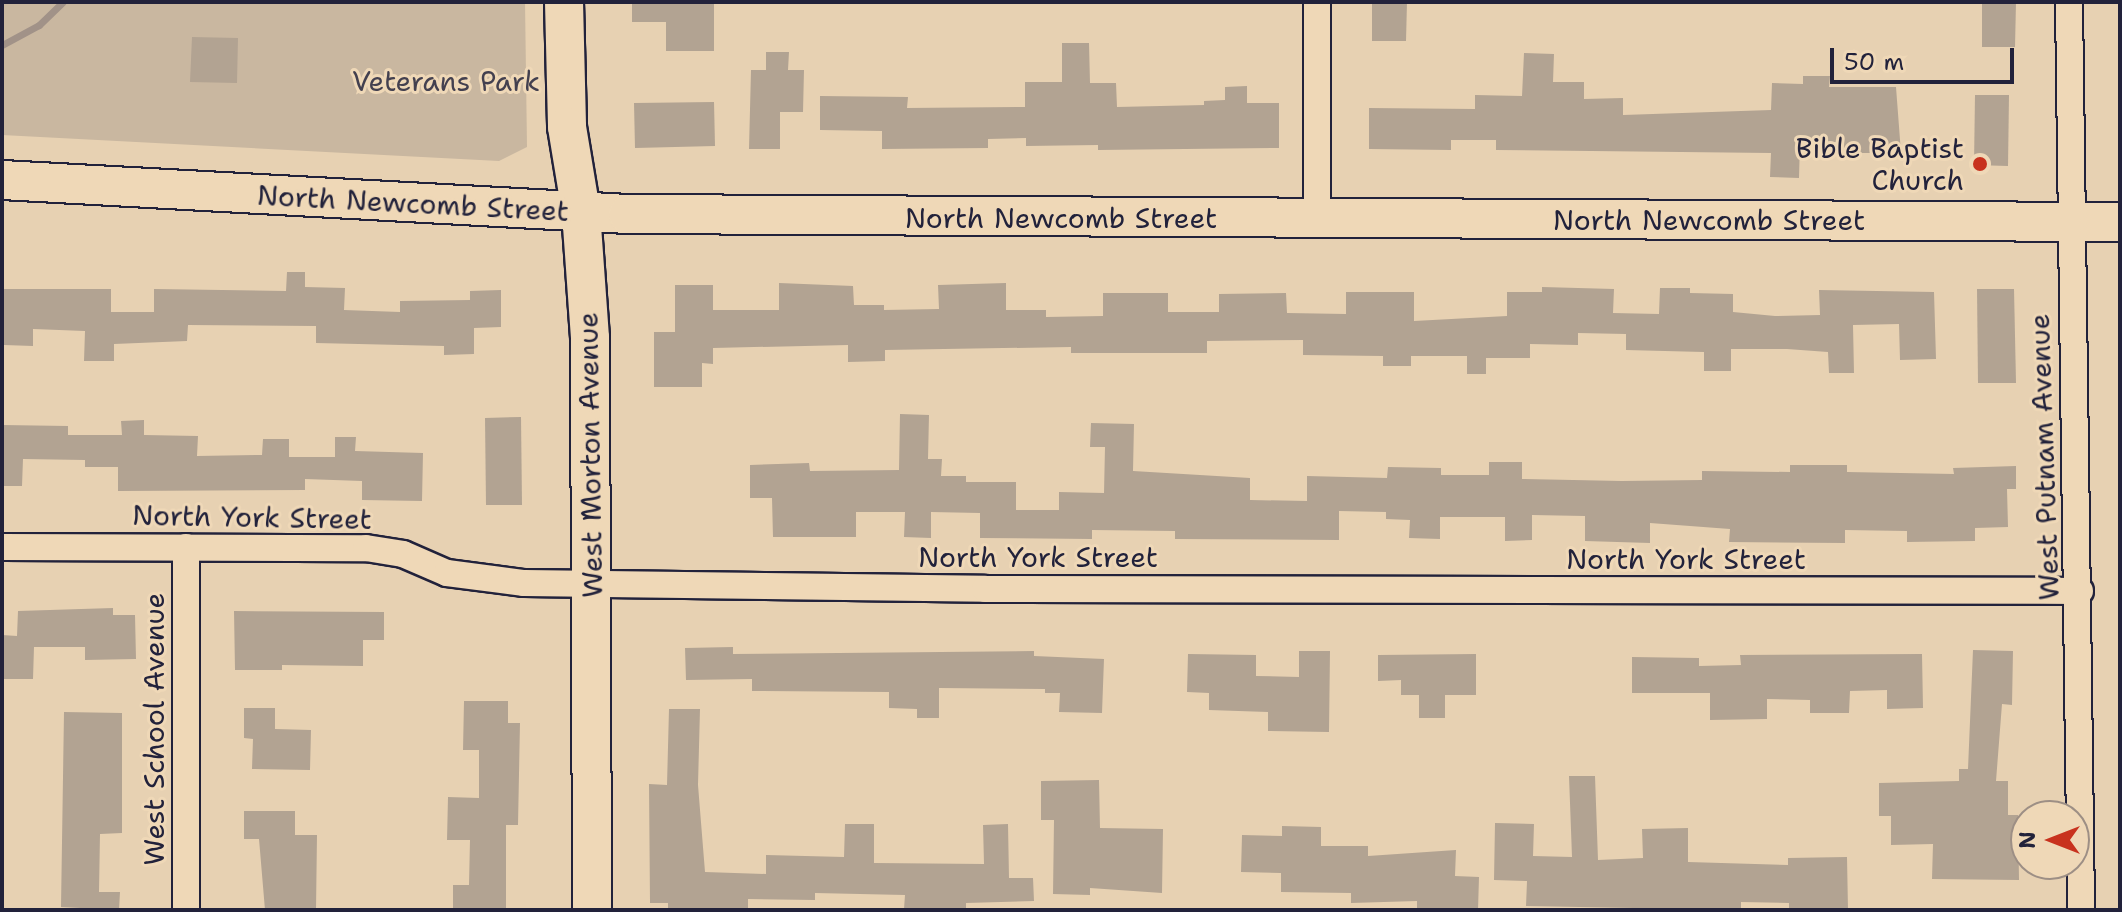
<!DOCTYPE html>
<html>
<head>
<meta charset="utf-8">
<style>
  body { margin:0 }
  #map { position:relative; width:2122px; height:912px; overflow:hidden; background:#e7d1b2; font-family:"Shantell Sans",sans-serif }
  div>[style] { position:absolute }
  .green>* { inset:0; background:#c9b7a0 }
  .stream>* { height:7px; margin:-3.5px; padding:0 3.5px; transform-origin:3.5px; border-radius:3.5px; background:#a19288 }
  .building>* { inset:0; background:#b2a392 }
  .roads { filter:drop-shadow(2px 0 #22223b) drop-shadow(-2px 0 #22223b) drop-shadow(0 2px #22223b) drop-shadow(0 -2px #22223b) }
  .street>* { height:26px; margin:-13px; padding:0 13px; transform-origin:13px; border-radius:13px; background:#efd8b7 }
  .secondary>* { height:38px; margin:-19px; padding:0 19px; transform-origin:19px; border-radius:19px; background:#efd8b7 }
  .dots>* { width:22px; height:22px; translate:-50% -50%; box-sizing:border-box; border:4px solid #efd8b7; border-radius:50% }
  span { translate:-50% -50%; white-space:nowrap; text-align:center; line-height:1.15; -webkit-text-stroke:6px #efd8b7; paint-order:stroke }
  .park-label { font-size:28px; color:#43404f }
  .poi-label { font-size:28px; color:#22223b }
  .right { translate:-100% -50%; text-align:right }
  .street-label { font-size:28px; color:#22223b }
  .frame { position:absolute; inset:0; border:4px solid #22223b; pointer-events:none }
  .north { position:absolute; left:2010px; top:800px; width:80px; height:80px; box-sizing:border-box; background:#efd8b7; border:2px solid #9d8f85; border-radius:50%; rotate:270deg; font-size:22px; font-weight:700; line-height:32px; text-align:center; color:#22223b }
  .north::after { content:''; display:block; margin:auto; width:28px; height:36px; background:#c8321e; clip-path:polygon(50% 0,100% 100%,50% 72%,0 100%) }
  .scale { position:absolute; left:1830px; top:48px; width:184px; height:36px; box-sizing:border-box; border:4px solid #22223b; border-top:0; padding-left:10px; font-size:24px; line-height:28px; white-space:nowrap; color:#22223b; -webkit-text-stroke:6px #efd8b7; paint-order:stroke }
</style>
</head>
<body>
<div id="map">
  <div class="green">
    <i style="clip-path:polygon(2px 2px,525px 2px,527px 147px,499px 161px,2px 135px)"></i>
  </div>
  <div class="stream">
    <i style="left:2px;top:45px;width:42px;rotate:-28.4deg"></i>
    <i style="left:39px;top:25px;width:33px;rotate:-44deg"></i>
  </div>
  <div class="building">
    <i style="clip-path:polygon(632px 2px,714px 2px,714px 51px,666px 51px,666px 22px,632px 22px)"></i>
    <i style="clip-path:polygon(1372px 2px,1407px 2px,1406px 41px,1372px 41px)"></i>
    <i style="clip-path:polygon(1982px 2px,2016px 2px,2015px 47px,1982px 47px)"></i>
    <i style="clip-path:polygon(192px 37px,238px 38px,237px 83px,190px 82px)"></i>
    <i style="clip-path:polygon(1062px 43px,1089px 43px,1090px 83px,1116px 83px,1117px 107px,1204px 105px,1204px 101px,1225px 100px,1225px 87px,1247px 86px,1247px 103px,1279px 103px,1279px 148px,1098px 150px,1098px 145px,1026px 146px,1026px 138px,988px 139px,988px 148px,882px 149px,882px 131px,820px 130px,820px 96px,908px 97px,907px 108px,1025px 107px,1025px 82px,1062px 82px)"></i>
    <i style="clip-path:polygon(766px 52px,789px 52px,788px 70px,804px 70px,803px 112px,780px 112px,780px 149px,749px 149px,751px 70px,766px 70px)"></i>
    <i style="clip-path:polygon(1524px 53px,1554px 54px,1553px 82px,1584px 82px,1584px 99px,1623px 98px,1623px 115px,1771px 110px,1772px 83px,1803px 84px,1803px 76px,1830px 76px,1829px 87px,1896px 87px,1901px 153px,1837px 153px,1838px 142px,1800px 142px,1799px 178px,1770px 177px,1771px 153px,1496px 150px,1496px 140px,1451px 140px,1451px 150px,1369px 149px,1369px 108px,1475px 109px,1475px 95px,1522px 96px)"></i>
    <i style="clip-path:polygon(1975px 95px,2009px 95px,2008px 166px,1974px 165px)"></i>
    <i style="clip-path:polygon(714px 102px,715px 146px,635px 148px,634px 103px)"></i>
    <i style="clip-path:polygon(287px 272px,305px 272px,305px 287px,345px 288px,344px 310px,400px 312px,400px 301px,470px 300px,470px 291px,501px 290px,501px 327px,474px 328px,474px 354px,444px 355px,444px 346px,316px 343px,316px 326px,188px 325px,187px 341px,114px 344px,114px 361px,84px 361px,85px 331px,33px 329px,33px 346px,4px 345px,2px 289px,111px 289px,111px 312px,154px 312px,154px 289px,286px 291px)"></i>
    <i style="clip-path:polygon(779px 283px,853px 286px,854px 305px,884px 305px,884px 310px,939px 309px,938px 285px,1006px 283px,1006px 310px,1046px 310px,1046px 317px,1103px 316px,1103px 293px,1168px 293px,1168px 312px,1219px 312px,1219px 294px,1286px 293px,1287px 313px,1346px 314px,1346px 292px,1414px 292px,1414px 321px,1507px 316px,1507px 292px,1542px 292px,1542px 287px,1614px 289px,1613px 313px,1659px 314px,1660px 288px,1690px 288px,1690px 293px,1733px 294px,1733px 312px,1775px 316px,1820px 315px,1819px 290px,1934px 292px,1936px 359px,1900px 360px,1899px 324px,1853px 325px,1854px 373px,1829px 373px,1828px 352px,1787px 349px,1731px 349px,1731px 371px,1704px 371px,1704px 352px,1626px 350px,1626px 334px,1578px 333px,1578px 345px,1530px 344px,1530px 358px,1486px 358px,1486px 374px,1467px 374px,1467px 356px,1411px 356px,1411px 366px,1383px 366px,1383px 356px,1303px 355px,1303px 340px,1207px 341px,1207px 353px,1071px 353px,1071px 347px,885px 350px,885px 361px,848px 362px,848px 345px,713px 348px,713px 364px,702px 363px,702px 387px,654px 387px,654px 332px,675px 332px,675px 285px,713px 285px,713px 310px,779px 310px)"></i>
    <i style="clip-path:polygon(1977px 289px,2014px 289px,2016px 383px,1978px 383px)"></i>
    <i style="clip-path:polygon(900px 414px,929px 415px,928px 459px,942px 459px,941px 476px,966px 476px,966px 482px,1016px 482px,1016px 510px,1059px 510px,1059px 492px,1104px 493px,1105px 447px,1090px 447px,1091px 423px,1134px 424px,1133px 471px,1250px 478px,1250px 500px,1307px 501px,1307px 476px,1387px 478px,1388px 467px,1441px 468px,1441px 475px,1489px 475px,1489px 462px,1522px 462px,1522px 479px,1622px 481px,1702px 480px,1702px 471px,1790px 472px,1790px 465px,1847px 465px,1847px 472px,1954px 474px,1953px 468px,2016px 466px,2016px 489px,2007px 489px,2008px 527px,1975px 528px,1975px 541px,1907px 542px,1907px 531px,1845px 530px,1845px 543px,1729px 542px,1730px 529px,1650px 523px,1650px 543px,1585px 541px,1585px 516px,1532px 515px,1532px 540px,1505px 541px,1505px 517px,1440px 517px,1440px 539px,1409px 538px,1410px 520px,1386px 519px,1386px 512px,1339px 511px,1339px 540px,1175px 539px,1175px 531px,1092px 530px,1092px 539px,980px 538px,980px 513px,931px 512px,931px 538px,904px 537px,905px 512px,856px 512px,856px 537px,773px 537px,772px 498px,750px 498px,750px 465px,809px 463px,810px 471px,899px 470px)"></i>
    <i style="clip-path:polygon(521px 417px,522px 505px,486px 505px,485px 418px)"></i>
    <i style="clip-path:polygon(144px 420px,144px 435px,198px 436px,197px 456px,262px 455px,263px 439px,289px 439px,289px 457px,335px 457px,335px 437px,356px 437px,355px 451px,423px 453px,422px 501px,362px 500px,362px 481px,305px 479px,305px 490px,118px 491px,118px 467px,85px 467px,85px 460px,23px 459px,22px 486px,2px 486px,2px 425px,68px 426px,68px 435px,122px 435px,121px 421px)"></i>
    <i style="clip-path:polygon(113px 608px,113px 615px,135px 615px,136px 659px,85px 660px,85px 647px,34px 647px,33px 679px,2px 679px,2px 635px,17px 636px,18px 611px)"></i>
    <i style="clip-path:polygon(234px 611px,384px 612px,384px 640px,363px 640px,363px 666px,282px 665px,282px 670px,235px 670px)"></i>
    <i style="clip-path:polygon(733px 647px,733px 654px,1034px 651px,1034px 656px,1104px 659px,1102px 713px,1059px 712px,1060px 693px,1045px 693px,1045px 689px,939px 688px,939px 718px,917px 718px,917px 709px,889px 708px,889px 692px,752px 691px,752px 679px,686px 680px,685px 648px)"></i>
    <i style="clip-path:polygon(1973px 650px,2013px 651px,2012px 705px,2002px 704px,1996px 781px,2008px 781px,2008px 815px,2018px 815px,2019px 880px,1932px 879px,1933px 844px,1891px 845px,1891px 816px,1879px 816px,1879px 783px,1959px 781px,1959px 769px,1968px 769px)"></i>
    <i style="clip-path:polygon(1299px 651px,1330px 651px,1329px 732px,1268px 731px,1268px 712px,1209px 710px,1209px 693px,1187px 692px,1188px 654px,1256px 655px,1256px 676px,1299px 677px)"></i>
    <i style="clip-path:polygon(1476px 654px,1476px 695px,1445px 695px,1445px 718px,1419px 718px,1419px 695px,1401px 695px,1401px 680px,1378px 681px,1378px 655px)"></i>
    <i style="clip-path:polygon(1922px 654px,1923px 708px,1887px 709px,1887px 690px,1850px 691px,1849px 713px,1810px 713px,1810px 700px,1767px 699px,1767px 719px,1710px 720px,1710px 693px,1632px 693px,1632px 657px,1699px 658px,1699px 666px,1741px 665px,1740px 655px)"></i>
    <i style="clip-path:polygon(464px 701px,508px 701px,508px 723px,520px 723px,518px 825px,506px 825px,506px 910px,453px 910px,453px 885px,469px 885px,470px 840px,447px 840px,448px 797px,479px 798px,479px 750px,463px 750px)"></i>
    <i style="clip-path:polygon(244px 708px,275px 708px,275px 729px,311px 730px,310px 770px,252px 769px,253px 739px,244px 738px)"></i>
    <i style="clip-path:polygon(669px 709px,700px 709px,698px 785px,705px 872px,766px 874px,766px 855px,844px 857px,845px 824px,874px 824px,874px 863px,984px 864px,983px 825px,1008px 824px,1009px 878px,1033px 878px,1034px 901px,966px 903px,966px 910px,904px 909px,905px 895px,815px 893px,815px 900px,748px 899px,748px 910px,668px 910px,668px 903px,650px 903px,649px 784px,667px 785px)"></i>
    <i style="clip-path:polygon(64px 712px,122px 713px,122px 833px,100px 834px,99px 892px,120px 892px,119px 910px,61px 907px)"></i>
    <i style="clip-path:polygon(1569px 776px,1595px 776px,1598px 860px,1643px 858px,1642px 829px,1688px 828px,1688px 862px,1788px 865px,1788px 858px,1847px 857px,1848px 910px,1789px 910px,1789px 903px,1741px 902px,1741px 910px,1526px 906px,1527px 881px,1494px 880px,1495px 823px,1534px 824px,1533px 856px,1572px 857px)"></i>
    <i style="clip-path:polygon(1099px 780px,1100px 828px,1163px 829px,1162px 893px,1090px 888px,1090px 895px,1053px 894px,1054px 820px,1041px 820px,1041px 781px)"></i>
    <i style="clip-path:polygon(244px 811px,295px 811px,295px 835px,317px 835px,316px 910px,265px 910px,259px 839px,244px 839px)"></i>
    <i style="clip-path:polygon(1282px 826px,1321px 827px,1321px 846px,1368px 846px,1368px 856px,1456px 850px,1455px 876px,1479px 877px,1478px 910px,1417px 908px,1417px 901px,1351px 903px,1351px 893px,1281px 892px,1281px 873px,1241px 872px,1242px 835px,1282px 836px)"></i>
  </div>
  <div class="roads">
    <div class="street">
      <i style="left:1317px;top:2px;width:217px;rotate:90deg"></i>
      <i style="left:2069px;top:2px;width:908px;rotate:89.24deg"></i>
      <i style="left:2px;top:547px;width:364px;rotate:0.2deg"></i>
      <i style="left:366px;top:548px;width:37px;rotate:9deg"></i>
      <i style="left:403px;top:554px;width:48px;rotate:23.4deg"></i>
      <i style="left:447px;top:573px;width:78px;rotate:7.4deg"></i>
      <i style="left:524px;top:583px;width:461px;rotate:0.7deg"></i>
      <i style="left:985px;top:589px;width:1095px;rotate:0.1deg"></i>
      <i style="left:186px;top:547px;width:363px;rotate:90deg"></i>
    </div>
    <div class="secondary">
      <i style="left:564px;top:2px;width:125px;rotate:88.6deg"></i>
      <i style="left:567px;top:127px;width:86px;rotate:80.6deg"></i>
      <i style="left:581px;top:212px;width:126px;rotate:85.9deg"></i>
      <i style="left:590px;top:338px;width:572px;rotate:89.8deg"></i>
      <i style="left:2px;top:180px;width:627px;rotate:3.11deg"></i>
      <i style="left:628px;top:214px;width:1492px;rotate:0.31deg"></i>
    </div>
  </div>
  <div class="dots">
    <i style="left:1980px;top:164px;background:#c8321e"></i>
  </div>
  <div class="park-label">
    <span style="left:446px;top:81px">Veterans Park</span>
  </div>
  <div class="poi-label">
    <span class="right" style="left:1964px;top:164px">Bible Baptist<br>Church</span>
  </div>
  <div class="street-label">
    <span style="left:413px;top:203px;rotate:3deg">North Newcomb Street</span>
    <span style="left:1061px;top:218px">North Newcomb Street</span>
    <span style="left:1709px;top:220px">North Newcomb Street</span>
    <span style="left:590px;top:455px;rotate:-91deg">West Morton Avenue</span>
    <span style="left:2044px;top:457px;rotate:-92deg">West Putnam Avenue</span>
    <span style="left:252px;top:517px;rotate:1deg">North York Street</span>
    <span style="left:1038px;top:557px">North York Street</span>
    <span style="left:1686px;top:559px">North York Street</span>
    <span style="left:154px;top:729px;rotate:-90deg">West School Avenue</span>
  </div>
  <div class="frame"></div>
  <div class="north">N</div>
  <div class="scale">50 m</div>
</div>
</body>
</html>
